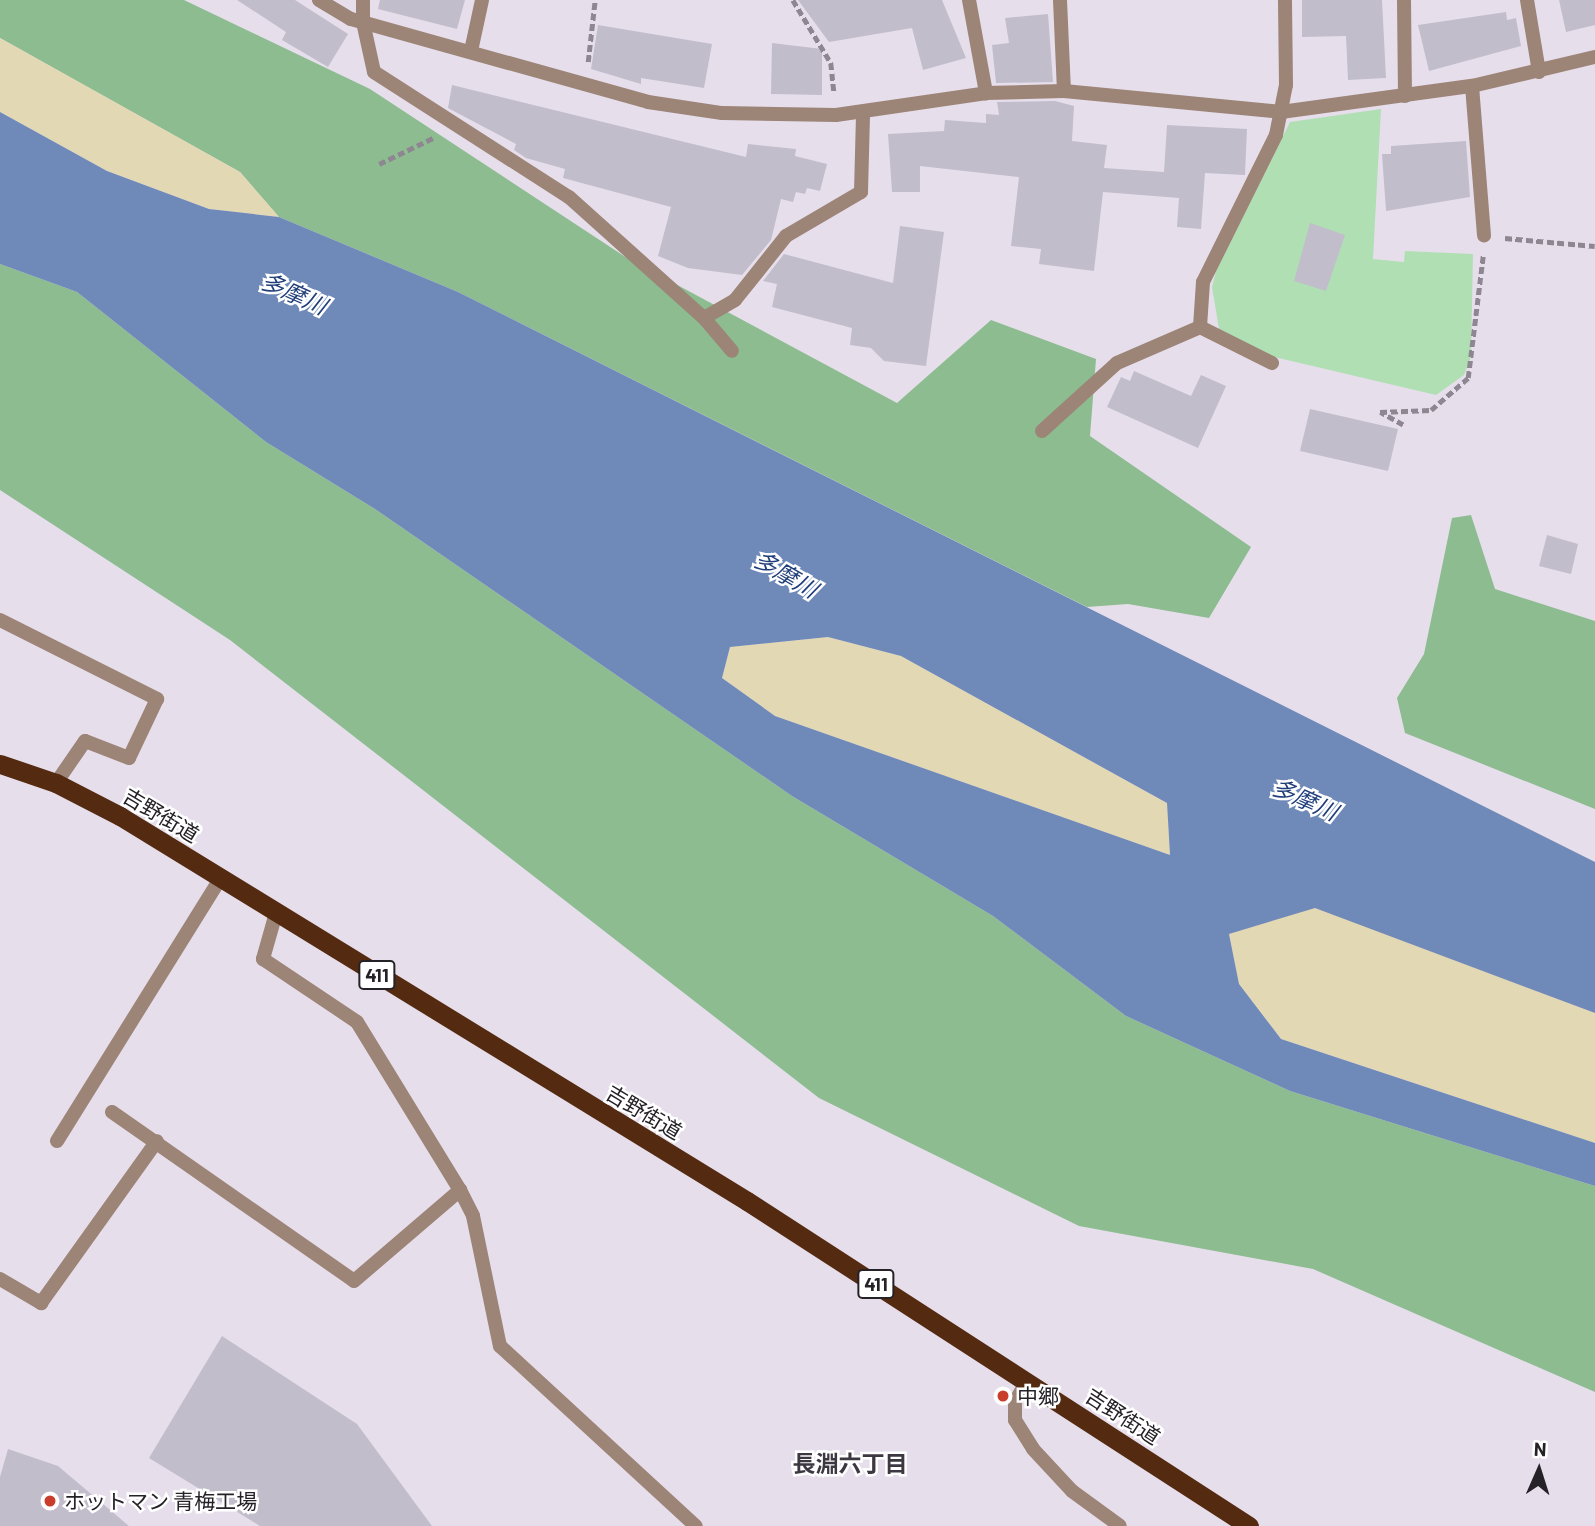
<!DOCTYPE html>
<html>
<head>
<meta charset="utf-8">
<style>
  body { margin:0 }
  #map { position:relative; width:1595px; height:1526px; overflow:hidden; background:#e7deec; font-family:Barlow,"Noto Sans JP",sans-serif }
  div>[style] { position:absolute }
  .green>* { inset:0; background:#b0dfb4 }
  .forest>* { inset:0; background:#8dbc91 }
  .sand>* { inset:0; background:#e2d8b3 }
  .water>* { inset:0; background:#6f89b8 }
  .building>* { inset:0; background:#c1bdcb }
  .path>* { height:4.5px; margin-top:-2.25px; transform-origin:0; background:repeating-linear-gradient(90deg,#8e8791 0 7px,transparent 0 10.5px) }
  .service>* { height:14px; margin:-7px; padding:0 7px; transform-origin:7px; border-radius:7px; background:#9c8477 }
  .minor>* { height:14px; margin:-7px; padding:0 7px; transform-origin:7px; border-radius:7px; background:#9c8477 }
  .trunk>* { height:19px; margin:-9.5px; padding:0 9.5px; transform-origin:9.5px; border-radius:9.5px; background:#542a10 }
  .dots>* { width:19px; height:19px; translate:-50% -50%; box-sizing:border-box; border:4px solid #fff; border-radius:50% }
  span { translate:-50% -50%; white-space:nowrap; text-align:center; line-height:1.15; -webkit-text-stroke:5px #fff; paint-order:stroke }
  .shield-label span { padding:2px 5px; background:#fff; border:2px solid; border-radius:5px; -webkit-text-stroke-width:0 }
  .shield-label { font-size:19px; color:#252227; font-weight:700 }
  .street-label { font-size:21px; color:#252227 }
  .poi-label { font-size:21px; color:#252227 }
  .left { translate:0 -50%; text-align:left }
  .water-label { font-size:23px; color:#203e7a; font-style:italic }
  .neighbourhood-label { font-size:23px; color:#3d3741; font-weight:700 }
  .north { position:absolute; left:1504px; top:1435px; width:70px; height:70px; -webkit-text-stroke:5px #fff; paint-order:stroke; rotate:3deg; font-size:19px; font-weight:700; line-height:28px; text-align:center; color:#252227 }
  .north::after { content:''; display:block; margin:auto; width:24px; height:32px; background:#252227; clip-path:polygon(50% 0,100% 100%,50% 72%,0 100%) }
</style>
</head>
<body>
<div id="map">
  <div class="green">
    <i style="clip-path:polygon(1381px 109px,1373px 259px,1404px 262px,1405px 251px,1473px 254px,1471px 357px,1464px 375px,1436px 395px,1245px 350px,1219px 329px,1212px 287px,1216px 271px,1290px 122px)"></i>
  </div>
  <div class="forest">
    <i style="clip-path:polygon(0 0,184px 0,370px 89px,627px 258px,897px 403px,991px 320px,1096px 359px,1090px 436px,1251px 547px,1209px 618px,1128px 604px,1087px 607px,458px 292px,279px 217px,240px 172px,0 38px)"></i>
    <i style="clip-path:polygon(0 264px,77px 292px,266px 442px,375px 509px,792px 796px,993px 916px,1126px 1016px,1290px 1091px,1595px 1186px,1595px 1392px,1313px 1269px,1079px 1226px,819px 1098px,230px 640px,0 490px)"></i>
    <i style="clip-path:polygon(1471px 515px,1495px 589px,1595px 621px,1595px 809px,1405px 733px,1397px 698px,1424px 654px,1452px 518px)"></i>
  </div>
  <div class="sand">
    <i style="clip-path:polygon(0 38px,240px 172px,279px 217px,209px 209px,107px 171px,0 112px)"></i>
    <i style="clip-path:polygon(828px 637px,901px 656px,1167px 803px,1170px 855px,775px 716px,722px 678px,730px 647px)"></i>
    <i style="clip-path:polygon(1315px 907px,1595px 1013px,1595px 1143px,1281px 1039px,1239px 984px,1229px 934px)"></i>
  </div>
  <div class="water">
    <i style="clip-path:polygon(evenodd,0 112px,107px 171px,209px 209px,279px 217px,458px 292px,1595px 862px,1595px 1013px,1315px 908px,1229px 934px,1239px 984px,1281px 1039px,1595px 1143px,1595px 1186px,1290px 1091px,1126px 1016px,993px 916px,792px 796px,375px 509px,266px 442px,77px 292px,0 264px,0 112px,828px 637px,901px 656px,1167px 803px,1170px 855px,775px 716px,722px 678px,730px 647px,828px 637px)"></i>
  </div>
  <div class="building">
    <i style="clip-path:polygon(237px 0,295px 0,348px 34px,328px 67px,282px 40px,286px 32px)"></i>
    <i style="clip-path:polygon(380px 0,465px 0,457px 29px,378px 9px)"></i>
    <i style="clip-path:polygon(798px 0,942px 0,966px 58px,923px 70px,912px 28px,829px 42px)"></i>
    <i style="clip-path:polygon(1302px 0,1382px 0,1386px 78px,1348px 80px,1346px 36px,1302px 37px)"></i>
    <i style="clip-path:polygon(1559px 0,1595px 0,1595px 25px,1566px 32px)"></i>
    <i style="clip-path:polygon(1506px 12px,1507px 20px,1516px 18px,1521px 46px,1429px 71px,1418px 25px)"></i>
    <i style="clip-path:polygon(1048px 14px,1053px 82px,996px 83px,992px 45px,1009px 43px,1005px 18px)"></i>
    <i style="clip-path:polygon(598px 25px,712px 44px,704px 88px,641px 78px,641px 84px,591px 69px)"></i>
    <i style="clip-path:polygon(772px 43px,822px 49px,822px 95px,771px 94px)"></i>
    <i style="clip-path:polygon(452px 85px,746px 157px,748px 144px,796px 149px,795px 156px,827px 164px,820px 191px,807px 188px,805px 194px,796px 192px,793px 202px,781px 199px,771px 240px,742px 275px,688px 268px,658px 256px,671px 207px,563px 178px,565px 169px,526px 158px,514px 150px,516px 144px,448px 108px)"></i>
    <i style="clip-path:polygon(1055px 101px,1074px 106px,1072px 141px,1107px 145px,1104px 168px,1164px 172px,1167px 125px,1247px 129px,1245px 175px,1205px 173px,1201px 229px,1177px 227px,1179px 198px,1103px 192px,1094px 271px,1039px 264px,1041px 249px,1011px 246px,1019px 177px,920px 166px,920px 192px,892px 192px,888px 134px,944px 131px,945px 120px,986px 123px,986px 114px,999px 115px,997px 102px)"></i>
    <i style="clip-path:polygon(1466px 141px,1470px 197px,1386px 211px,1382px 154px,1391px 154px,1391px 146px)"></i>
    <i style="clip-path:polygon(1310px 223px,1345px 235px,1326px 291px,1294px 281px)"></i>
    <i style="clip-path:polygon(900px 226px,944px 232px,926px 366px,884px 361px,871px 348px,850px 345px,852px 328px,772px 307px,777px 284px,763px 281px,784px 254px,893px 283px)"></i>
    <i style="clip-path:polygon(1134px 371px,1191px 396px,1201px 375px,1226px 386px,1198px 448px,1107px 407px,1121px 377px,1130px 381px)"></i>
    <i style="clip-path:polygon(1310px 409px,1398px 429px,1388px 471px,1300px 451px)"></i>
    <i style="clip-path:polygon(1547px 535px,1578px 544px,1571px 574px,1539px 566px)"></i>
    <i style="clip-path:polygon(222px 1336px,357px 1424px,432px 1526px,260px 1526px,149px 1458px)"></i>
    <i style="clip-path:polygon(8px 1449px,58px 1466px,129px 1526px,0 1526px,0 1477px)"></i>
  </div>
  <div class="path">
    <i style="left:793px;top:0;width:74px;rotate:58.9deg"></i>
    <i style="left:831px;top:63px;width:30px;rotate:84deg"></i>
    <i style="left:588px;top:62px;width:62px;rotate:-83.6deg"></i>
    <i style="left:379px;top:164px;width:62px;rotate:-25.7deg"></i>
    <i style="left:1505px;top:238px;width:90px;rotate:5.1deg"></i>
    <i style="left:1403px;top:425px;width:26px;rotate:-151deg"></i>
    <i style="left:1380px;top:412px;width:51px;rotate:-2.2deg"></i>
    <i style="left:1431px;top:410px;width:49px;rotate:-40.9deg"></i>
    <i style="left:1468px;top:378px;width:124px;rotate:-83deg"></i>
  </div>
  <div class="service">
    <i style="left:969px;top:0;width:95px;rotate:79.6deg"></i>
    <i style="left:1060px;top:0;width:91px;rotate:87.5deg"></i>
    <i style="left:1404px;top:0;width:96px;rotate:89.4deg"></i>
    <i style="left:1527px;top:0;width:73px;rotate:80.5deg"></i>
    <i style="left:363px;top:22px;width:51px;rotate:77.6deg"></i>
    <i style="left:374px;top:72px;width:232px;rotate:32.7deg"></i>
    <i style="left:569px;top:197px;width:181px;rotate:41.9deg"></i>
    <i style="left:704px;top:318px;width:43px;rotate:49.7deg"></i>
    <i style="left:471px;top:51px;width:52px;rotate:-77.8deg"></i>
    <i style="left:1472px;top:86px;width:150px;rotate:85.4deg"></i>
    <i style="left:704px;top:318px;width:36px;rotate:-30deg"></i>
    <i style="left:735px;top:300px;width:82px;rotate:-51.4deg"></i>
    <i style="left:786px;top:236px;width:87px;rotate:-30.4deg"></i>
    <i style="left:861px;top:192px;width:79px;rotate:-88.5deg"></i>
    <i style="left:1272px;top:363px;width:80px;rotate:-153.4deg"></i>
    <i style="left:1200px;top:327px;width:45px;rotate:-86.2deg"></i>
    <i style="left:1203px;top:282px;width:164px;rotate:-63.6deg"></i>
    <i style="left:1276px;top:135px;width:51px;rotate:-78.7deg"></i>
    <i style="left:1286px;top:85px;width:85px;rotate:-90.7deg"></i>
    <i style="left:1042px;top:431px;width:101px;rotate:-42.2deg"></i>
    <i style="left:1117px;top:363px;width:90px;rotate:-23.4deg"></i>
  </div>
  <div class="minor">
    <i style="left:319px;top:0;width:37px;rotate:31deg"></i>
    <i style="left:351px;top:19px;width:308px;rotate:15.6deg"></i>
    <i style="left:648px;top:102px;width:75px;rotate:8.5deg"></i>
    <i style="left:722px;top:113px;width:114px;rotate:1deg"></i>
    <i style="left:836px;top:115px;width:152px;rotate:-8.3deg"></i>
    <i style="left:986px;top:93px;width:78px;rotate:-1.5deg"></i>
    <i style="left:1064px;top:91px;width:218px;rotate:5.5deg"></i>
    <i style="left:1281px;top:112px;width:193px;rotate:-7.8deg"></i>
    <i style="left:1472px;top:86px;width:126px;rotate:-13.3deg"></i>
    <i style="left:363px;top:0;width:22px;rotate:90deg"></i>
    <i style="left:0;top:620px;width:176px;rotate:26.7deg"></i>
    <i style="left:157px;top:699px;width:65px;rotate:115.4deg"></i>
    <i style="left:129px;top:758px;width:47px;rotate:-158.9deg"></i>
    <i style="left:85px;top:741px;width:51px;rotate:124.6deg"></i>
    <i style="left:276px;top:913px;width:48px;rotate:105.8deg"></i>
    <i style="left:263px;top:959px;width:113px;rotate:33.8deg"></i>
    <i style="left:357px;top:1022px;width:197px;rotate:58.5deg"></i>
    <i style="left:460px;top:1190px;width:29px;rotate:63deg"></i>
    <i style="left:473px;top:1216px;width:133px;rotate:78.3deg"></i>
    <i style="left:500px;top:1346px;width:266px;rotate:42.6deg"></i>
    <i style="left:112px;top:1112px;width:295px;rotate:34.9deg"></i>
    <i style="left:354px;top:1281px;width:140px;rotate:-40.6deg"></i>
    <i style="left:57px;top:1141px;width:310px;rotate:-58.1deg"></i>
    <i style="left:0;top:1279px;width:48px;rotate:30.3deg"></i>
    <i style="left:41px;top:1303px;width:199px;rotate:-54.4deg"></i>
    <i style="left:1027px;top:1381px;width:24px;rotate:120deg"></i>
    <i style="left:1015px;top:1402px;width:18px;rotate:90deg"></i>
    <i style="left:1015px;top:1420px;width:34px;rotate:58deg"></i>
    <i style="left:1033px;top:1449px;width:57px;rotate:47.1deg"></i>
    <i style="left:1072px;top:1491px;width:59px;rotate:36.1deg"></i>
  </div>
  <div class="trunk">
    <i style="left:0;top:764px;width:59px;rotate:18.7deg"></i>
    <i style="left:56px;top:783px;width:72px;rotate:27.3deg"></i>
    <i style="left:120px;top:816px;width:736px;rotate:31.55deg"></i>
    <i style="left:747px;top:1201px;width:598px;rotate:32.92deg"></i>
  </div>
  <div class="dots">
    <i style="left:1003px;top:1396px;background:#c93d2a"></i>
    <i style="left:50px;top:1501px;background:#c93d2a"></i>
  </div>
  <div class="shield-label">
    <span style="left:377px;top:975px">411</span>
    <span style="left:876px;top:1284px">411</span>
  </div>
  <div class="street-label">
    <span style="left:161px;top:815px;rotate:31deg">吉野街道</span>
    <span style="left:644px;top:1112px;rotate:31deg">吉野街道</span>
    <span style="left:1123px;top:1416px;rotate:33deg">吉野街道</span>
  </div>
  <div class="poi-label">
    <span class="left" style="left:1017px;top:1396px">中郷</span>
    <span class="left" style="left:64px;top:1501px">ホットマン 青梅工場</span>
  </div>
  <div class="water-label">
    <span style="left:294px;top:293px;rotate:24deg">多摩川</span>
    <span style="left:786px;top:574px;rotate:30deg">多摩川</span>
    <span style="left:1305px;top:799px;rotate:24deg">多摩川</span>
  </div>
  <div class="neighbourhood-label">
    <span style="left:850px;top:1463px">長淵六丁目</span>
  </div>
  <div class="north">N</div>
</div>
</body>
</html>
